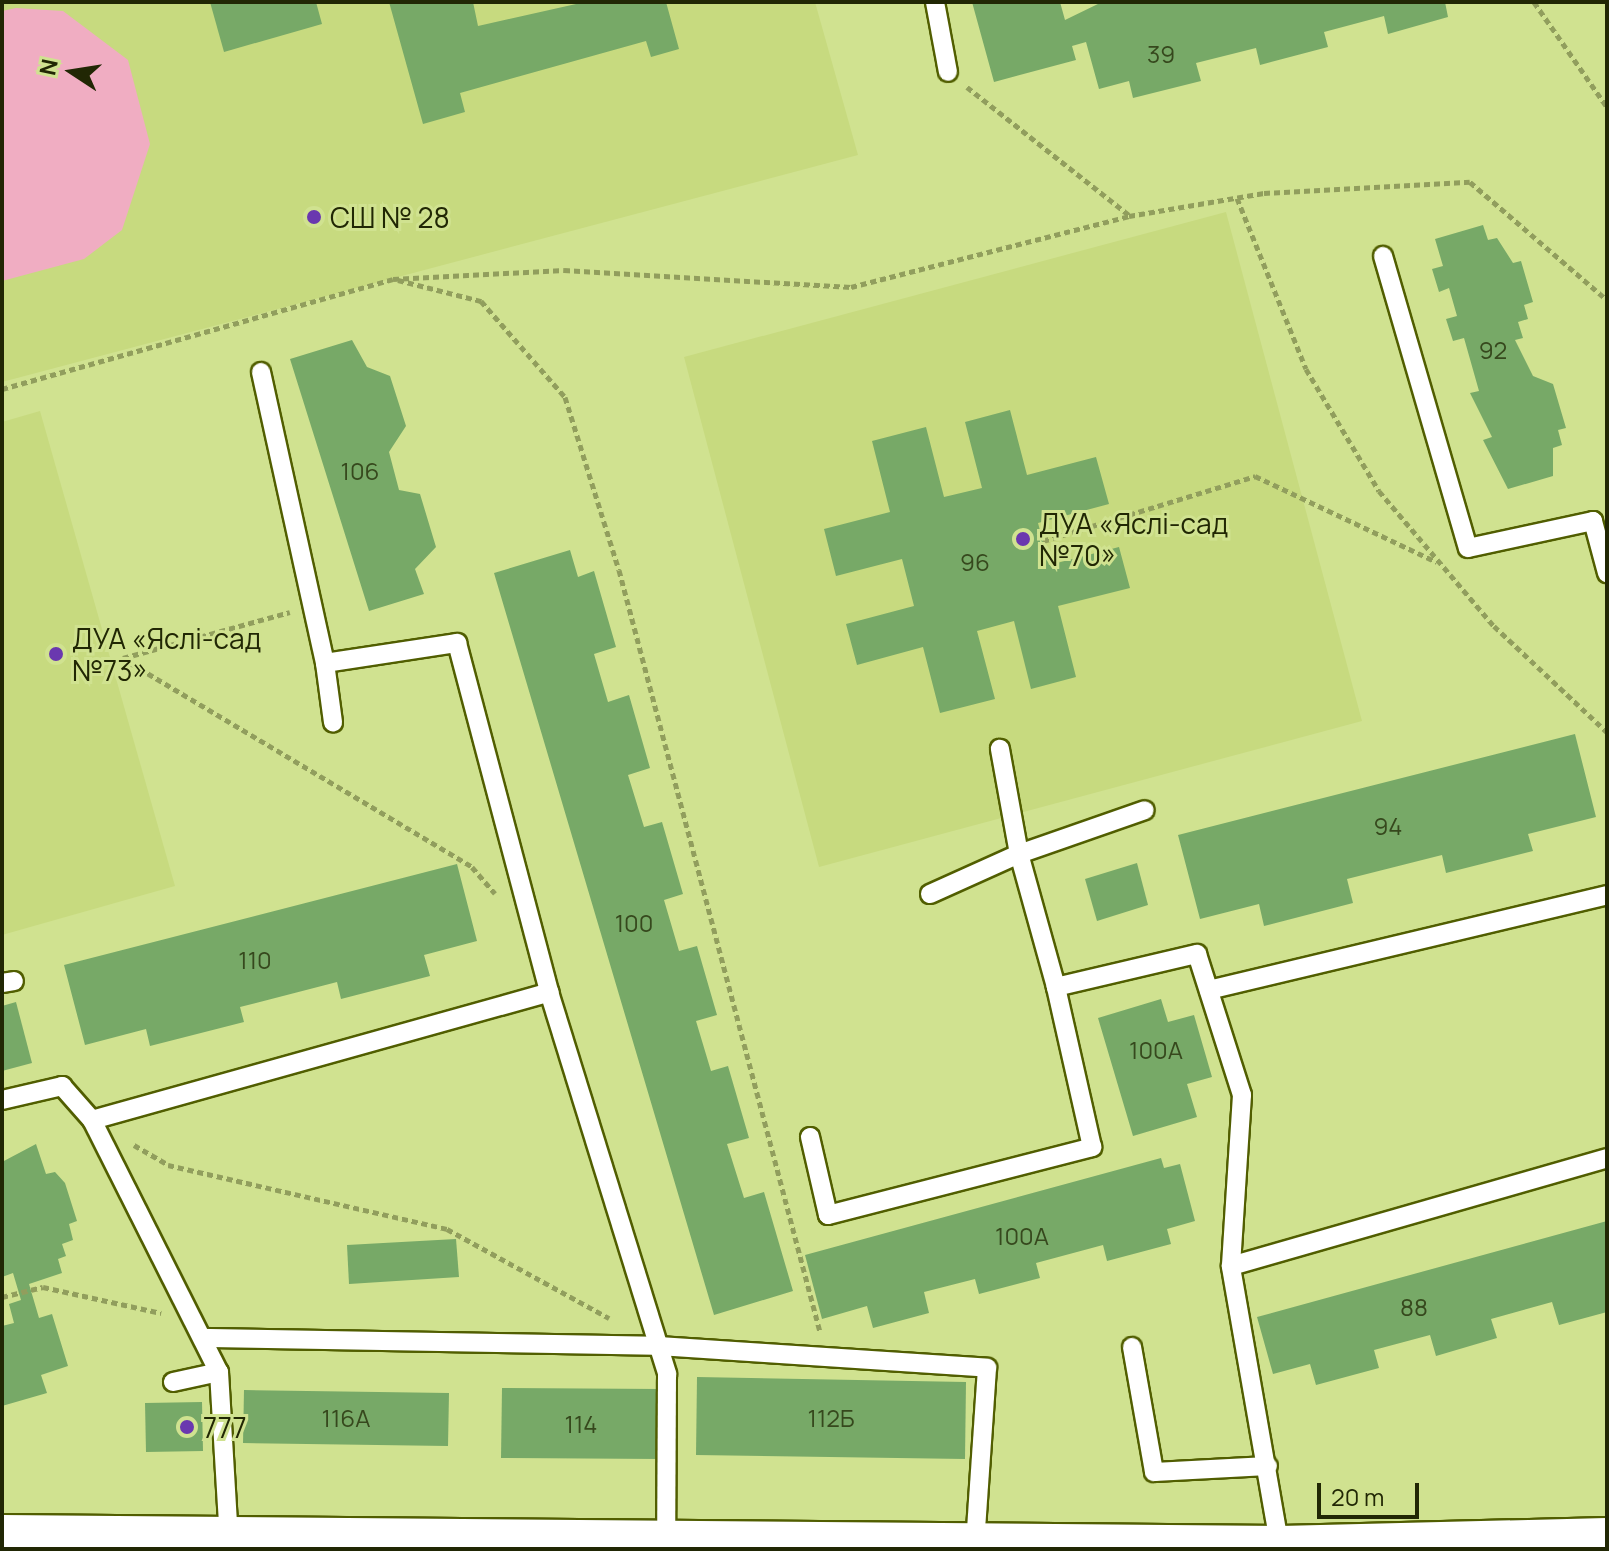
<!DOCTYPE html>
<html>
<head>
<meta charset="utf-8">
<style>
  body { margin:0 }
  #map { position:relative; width:1609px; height:1551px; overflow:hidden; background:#d0e290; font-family:Manrope,sans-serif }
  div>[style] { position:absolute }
  .built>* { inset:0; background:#c7da7f }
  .green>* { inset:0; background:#f0adc2 }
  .building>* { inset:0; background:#77a967 }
  .path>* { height:5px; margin-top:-2.5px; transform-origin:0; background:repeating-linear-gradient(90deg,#919e5d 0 6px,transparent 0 10px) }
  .roads { filter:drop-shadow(2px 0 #515e00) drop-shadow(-2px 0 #515e00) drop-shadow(0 2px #515e00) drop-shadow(0 -2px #515e00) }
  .lane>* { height:18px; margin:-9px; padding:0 9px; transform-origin:9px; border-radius:9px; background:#fff }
  .secondary>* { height:44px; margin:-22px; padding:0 22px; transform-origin:22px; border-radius:22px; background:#fff }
  .dots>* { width:22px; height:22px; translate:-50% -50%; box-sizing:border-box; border:4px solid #d0e290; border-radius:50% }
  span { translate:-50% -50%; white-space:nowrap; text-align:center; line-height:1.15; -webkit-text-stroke:6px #d0e290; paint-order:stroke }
  .number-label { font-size:24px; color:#36481d }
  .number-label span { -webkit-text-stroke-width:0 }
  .poi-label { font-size:28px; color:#212704 }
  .left { translate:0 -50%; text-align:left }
  .frame { position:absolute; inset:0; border:4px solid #212704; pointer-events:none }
  .north { position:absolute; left:32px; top:32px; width:80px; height:80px; -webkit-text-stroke:6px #d0e290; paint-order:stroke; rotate:282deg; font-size:22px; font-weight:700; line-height:32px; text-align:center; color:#212704 }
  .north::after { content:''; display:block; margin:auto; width:28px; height:36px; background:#212704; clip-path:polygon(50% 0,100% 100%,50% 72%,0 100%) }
  .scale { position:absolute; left:1317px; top:1483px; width:102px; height:36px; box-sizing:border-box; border:4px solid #212704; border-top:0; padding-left:10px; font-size:24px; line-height:28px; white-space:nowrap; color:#212704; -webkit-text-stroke:6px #d0e290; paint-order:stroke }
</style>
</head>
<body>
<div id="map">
  <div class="built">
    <i style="clip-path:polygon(2px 2px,815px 2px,858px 155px,2px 382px)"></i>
    <i style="clip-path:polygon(1226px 212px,1362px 721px,819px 867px,684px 357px)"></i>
    <i style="clip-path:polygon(40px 411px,175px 886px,2px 935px,2px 422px)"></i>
  </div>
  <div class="green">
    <i style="clip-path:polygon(16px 8px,63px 11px,128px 60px,150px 144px,122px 230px,84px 259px,2px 281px,2px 11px)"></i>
  </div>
  <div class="building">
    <i style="clip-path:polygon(210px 2px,316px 2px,322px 24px,224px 52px)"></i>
    <i style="clip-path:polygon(389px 2px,473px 2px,478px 26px,585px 2px,666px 2px,679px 49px,651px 57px,646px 41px,460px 93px,465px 112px,423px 124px)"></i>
    <i style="clip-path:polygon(972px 2px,1060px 2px,1065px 20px,1102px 2px,1445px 2px,1448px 17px,1388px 34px,1384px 16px,1324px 32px,1328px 47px,1260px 65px,1256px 48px,1196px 63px,1201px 81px,1133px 98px,1129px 81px,1099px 89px,1086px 42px,1072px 46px,1076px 60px,994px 82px)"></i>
    <i style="clip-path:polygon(1483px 225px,1488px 240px,1497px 238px,1513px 263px,1521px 261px,1533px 302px,1524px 305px,1528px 319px,1518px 322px,1523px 338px,1515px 340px,1533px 376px,1553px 384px,1566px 428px,1558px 430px,1562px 445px,1553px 448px,1553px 476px,1508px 489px,1483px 440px,1492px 437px,1470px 393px,1479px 391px,1464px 338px,1453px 341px,1446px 319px,1457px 316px,1449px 288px,1439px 292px,1432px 269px,1443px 266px,1435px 239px)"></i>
    <i style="clip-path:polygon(352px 340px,367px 367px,390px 376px,406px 426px,389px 452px,399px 490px,420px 494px,436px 547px,415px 569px,424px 594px,369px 611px,290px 359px)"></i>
    <i style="clip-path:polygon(1010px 410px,1027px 475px,1096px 457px,1109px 504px,1038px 523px,1049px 565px,1119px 547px,1130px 588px,1058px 606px,1076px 677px,1031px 689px,1014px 621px,977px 631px,995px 699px,940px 713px,923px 647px,857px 665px,846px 624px,914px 606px,902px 559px,836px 576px,824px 529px,890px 512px,872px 441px,926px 427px,944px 497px,982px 488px,965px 422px)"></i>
    <i style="clip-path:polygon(570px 550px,578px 577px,594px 571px,616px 647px,594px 654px,608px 702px,629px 695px,650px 768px,628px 775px,644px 827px,662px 822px,683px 894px,664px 900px,679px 951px,697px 946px,717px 1015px,696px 1021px,711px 1071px,728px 1066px,749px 1138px,727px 1144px,744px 1198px,764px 1192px,793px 1291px,714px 1315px,494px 573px)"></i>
    <i style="clip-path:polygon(1575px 734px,1596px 817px,1528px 834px,1533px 851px,1446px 873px,1442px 855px,1347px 879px,1353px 903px,1264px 926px,1259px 904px,1200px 919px,1178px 835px)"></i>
    <i style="clip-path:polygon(1137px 863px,1148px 905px,1097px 921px,1085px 879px)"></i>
    <i style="clip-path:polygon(457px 864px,477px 941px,424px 955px,430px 976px,341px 999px,337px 982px,240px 1007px,244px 1022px,150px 1046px,146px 1029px,85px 1045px,64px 965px)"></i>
    <i style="clip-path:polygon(1161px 999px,1168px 1022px,1194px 1015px,1212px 1077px,1187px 1084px,1197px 1117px,1133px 1136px,1098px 1018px)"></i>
    <i style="clip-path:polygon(16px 1002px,32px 1063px,2px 1071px,2px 1006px)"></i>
    <i style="clip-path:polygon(36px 1144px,46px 1174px,55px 1172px,65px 1183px,77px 1221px,69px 1224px,73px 1240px,62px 1244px,66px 1256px,58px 1259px,62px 1273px,29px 1284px,39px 1318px,52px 1314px,68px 1366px,41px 1375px,47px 1393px,2px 1406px,2px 1326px,14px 1323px,9px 1304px,21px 1300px,13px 1273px,2px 1277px,2px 1162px)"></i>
    <i style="clip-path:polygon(1161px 1158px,1164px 1168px,1180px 1164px,1195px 1221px,1167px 1229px,1171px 1244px,1107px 1261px,1103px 1245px,1036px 1263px,1040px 1278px,979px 1294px,975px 1279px,924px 1292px,929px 1313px,873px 1328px,867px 1306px,822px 1319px,805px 1255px)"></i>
    <i style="clip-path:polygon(1607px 1221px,1607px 1312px,1559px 1325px,1552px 1302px,1491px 1319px,1497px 1338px,1436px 1356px,1430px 1335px,1374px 1350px,1379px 1368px,1316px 1385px,1310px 1364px,1273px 1374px,1257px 1317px)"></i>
    <i style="clip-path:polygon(456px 1239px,459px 1277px,349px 1284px,347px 1245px)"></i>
    <i style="clip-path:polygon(697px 1377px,966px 1382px,965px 1459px,696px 1455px)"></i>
    <i style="clip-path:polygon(502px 1388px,660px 1389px,660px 1459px,501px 1458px)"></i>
    <i style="clip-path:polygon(244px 1390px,449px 1393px,448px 1446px,243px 1443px)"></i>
    <i style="clip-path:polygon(202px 1402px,203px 1451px,146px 1452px,145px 1403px)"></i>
  </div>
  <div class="path">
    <i style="left:1534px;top:2px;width:128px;rotate:55.2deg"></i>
    <i style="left:967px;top:87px;width:206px;rotate:38.3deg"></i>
    <i style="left:1237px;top:198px;width:184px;rotate:68deg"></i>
    <i style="left:1306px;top:369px;width:142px;rotate:59.1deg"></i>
    <i style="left:1379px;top:491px;width:177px;rotate:49.6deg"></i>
    <i style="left:1494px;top:626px;width:155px;rotate:43.2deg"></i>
    <i style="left:398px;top:280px;width:86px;rotate:14.2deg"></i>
    <i style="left:481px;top:301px;width:128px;rotate:48.8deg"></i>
    <i style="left:565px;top:397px;width:181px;rotate:72.7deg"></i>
    <i style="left:619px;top:570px;width:788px;rotate:75.22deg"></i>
    <i style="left:2px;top:389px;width:406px;rotate:-15.7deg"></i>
    <i style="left:393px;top:279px;width:171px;rotate:-3deg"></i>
    <i style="left:564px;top:270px;width:288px;rotate:3.4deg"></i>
    <i style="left:851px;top:287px;width:287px;rotate:-14.3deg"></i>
    <i style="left:1129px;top:216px;width:137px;rotate:-9.7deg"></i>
    <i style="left:1264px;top:193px;width:206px;rotate:-3.1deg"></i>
    <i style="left:1470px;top:182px;width:181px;rotate:40.7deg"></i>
    <i style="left:1043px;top:541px;width:222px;rotate:-17deg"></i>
    <i style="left:1255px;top:476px;width:201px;rotate:25.3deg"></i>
    <i style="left:122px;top:658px;width:408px;rotate:30.8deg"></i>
    <i style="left:472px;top:867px;width:35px;rotate:49deg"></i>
    <i style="left:123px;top:658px;width:173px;rotate:-15.4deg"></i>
    <i style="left:134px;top:1145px;width:39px;rotate:30deg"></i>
    <i style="left:168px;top:1165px;width:286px;rotate:12.9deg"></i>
    <i style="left:447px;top:1229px;width:185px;rotate:28.8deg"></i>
    <i style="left:2px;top:1297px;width:42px;rotate:-13.7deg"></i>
    <i style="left:43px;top:1287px;width:121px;rotate:12.4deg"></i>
  </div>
  <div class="roads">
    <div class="lane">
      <i style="left:935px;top:2px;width:71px;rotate:79.5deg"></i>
      <i style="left:1383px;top:256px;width:304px;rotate:73.8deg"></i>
      <i style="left:1468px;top:548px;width:128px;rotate:-12.2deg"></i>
      <i style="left:1593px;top:521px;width:54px;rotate:74.9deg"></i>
      <i style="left:261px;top:372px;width:298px;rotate:77.6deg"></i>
      <i style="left:325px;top:663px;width:134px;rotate:-8.6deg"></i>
      <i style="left:457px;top:643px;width:361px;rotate:75.2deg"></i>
      <i style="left:549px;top:992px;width:400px;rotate:72.8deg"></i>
      <i style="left:667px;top:1374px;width:168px;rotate:90.3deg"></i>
      <i style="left:325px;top:663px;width:60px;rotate:82.3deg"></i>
      <i style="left:930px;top:894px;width:98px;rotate:-24.2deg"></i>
      <i style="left:1019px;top:854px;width:107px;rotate:-100.3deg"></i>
      <i style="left:2px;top:983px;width:12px;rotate:-9deg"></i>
      <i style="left:1056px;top:987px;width:138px;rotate:-105.5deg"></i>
      <i style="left:1019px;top:854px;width:133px;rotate:-19.2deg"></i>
      <i style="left:1209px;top:990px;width:409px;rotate:-13.4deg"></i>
      <i style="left:2px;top:1100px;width:62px;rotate:-13.1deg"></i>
      <i style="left:62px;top:1086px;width:45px;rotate:48.6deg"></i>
      <i style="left:92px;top:1120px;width:475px;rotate:-15.6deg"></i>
      <i style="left:92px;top:1120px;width:282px;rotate:63.3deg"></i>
      <i style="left:219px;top:1372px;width:167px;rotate:86.6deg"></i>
      <i style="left:810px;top:1137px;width:80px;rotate:77deg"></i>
      <i style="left:828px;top:1215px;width:273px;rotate:-14.4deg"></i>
      <i style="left:1092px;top:1147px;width:164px;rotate:-102.7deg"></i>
      <i style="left:1056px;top:987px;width:145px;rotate:-13.2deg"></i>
      <i style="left:1197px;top:954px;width:148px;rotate:72.3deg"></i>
      <i style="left:1242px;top:1095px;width:171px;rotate:93.7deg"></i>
      <i style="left:205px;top:1338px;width:455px;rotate:1deg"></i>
      <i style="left:660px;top:1346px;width:328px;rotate:3.8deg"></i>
      <i style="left:987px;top:1368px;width:177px;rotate:93.9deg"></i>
      <i style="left:1132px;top:1347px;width:127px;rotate:80deg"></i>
      <i style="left:1154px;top:1472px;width:114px;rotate:-3deg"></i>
      <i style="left:173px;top:1382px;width:47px;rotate:-12.3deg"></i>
      <i style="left:1280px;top:1548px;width:286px;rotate:-99.9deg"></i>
      <i style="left:1231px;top:1266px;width:391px;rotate:-16deg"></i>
    </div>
    <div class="secondary">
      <i style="left:2px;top:1537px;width:1279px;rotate:0.49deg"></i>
      <i style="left:1281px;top:1548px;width:326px;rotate:-1.4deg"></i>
    </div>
  </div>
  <div class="dots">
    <i style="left:314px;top:217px;background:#6a38af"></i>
    <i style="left:1023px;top:539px;background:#6a38af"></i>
    <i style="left:56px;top:654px;background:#6a38af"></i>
    <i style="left:187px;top:1427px;background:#6a38af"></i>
  </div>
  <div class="number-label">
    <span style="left:1161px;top:54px">39</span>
    <span style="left:1493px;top:350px">92</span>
    <span style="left:360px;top:471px">106</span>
    <span style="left:975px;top:562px">96</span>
    <span style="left:1388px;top:826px">94</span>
    <span style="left:634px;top:923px">100</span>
    <span style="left:255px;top:960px">110</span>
    <span style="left:1156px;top:1050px">100А</span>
    <span style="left:1022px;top:1236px">100А</span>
    <span style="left:1414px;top:1307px">88</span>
    <span style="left:346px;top:1418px">116А</span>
    <span style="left:831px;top:1418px">112Б</span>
    <span style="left:581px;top:1424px">114</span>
  </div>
  <div class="poi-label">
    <span class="left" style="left:330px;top:217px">СШ № 28</span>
    <span class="left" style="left:1039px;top:539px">ДУА «Яслі-сад<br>№70»</span>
    <span class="left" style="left:72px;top:654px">ДУА «Яслі-сад<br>№73»</span>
    <span class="left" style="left:203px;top:1427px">777</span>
  </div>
  <div class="frame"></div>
  <div class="north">N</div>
  <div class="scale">20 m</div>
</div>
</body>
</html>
